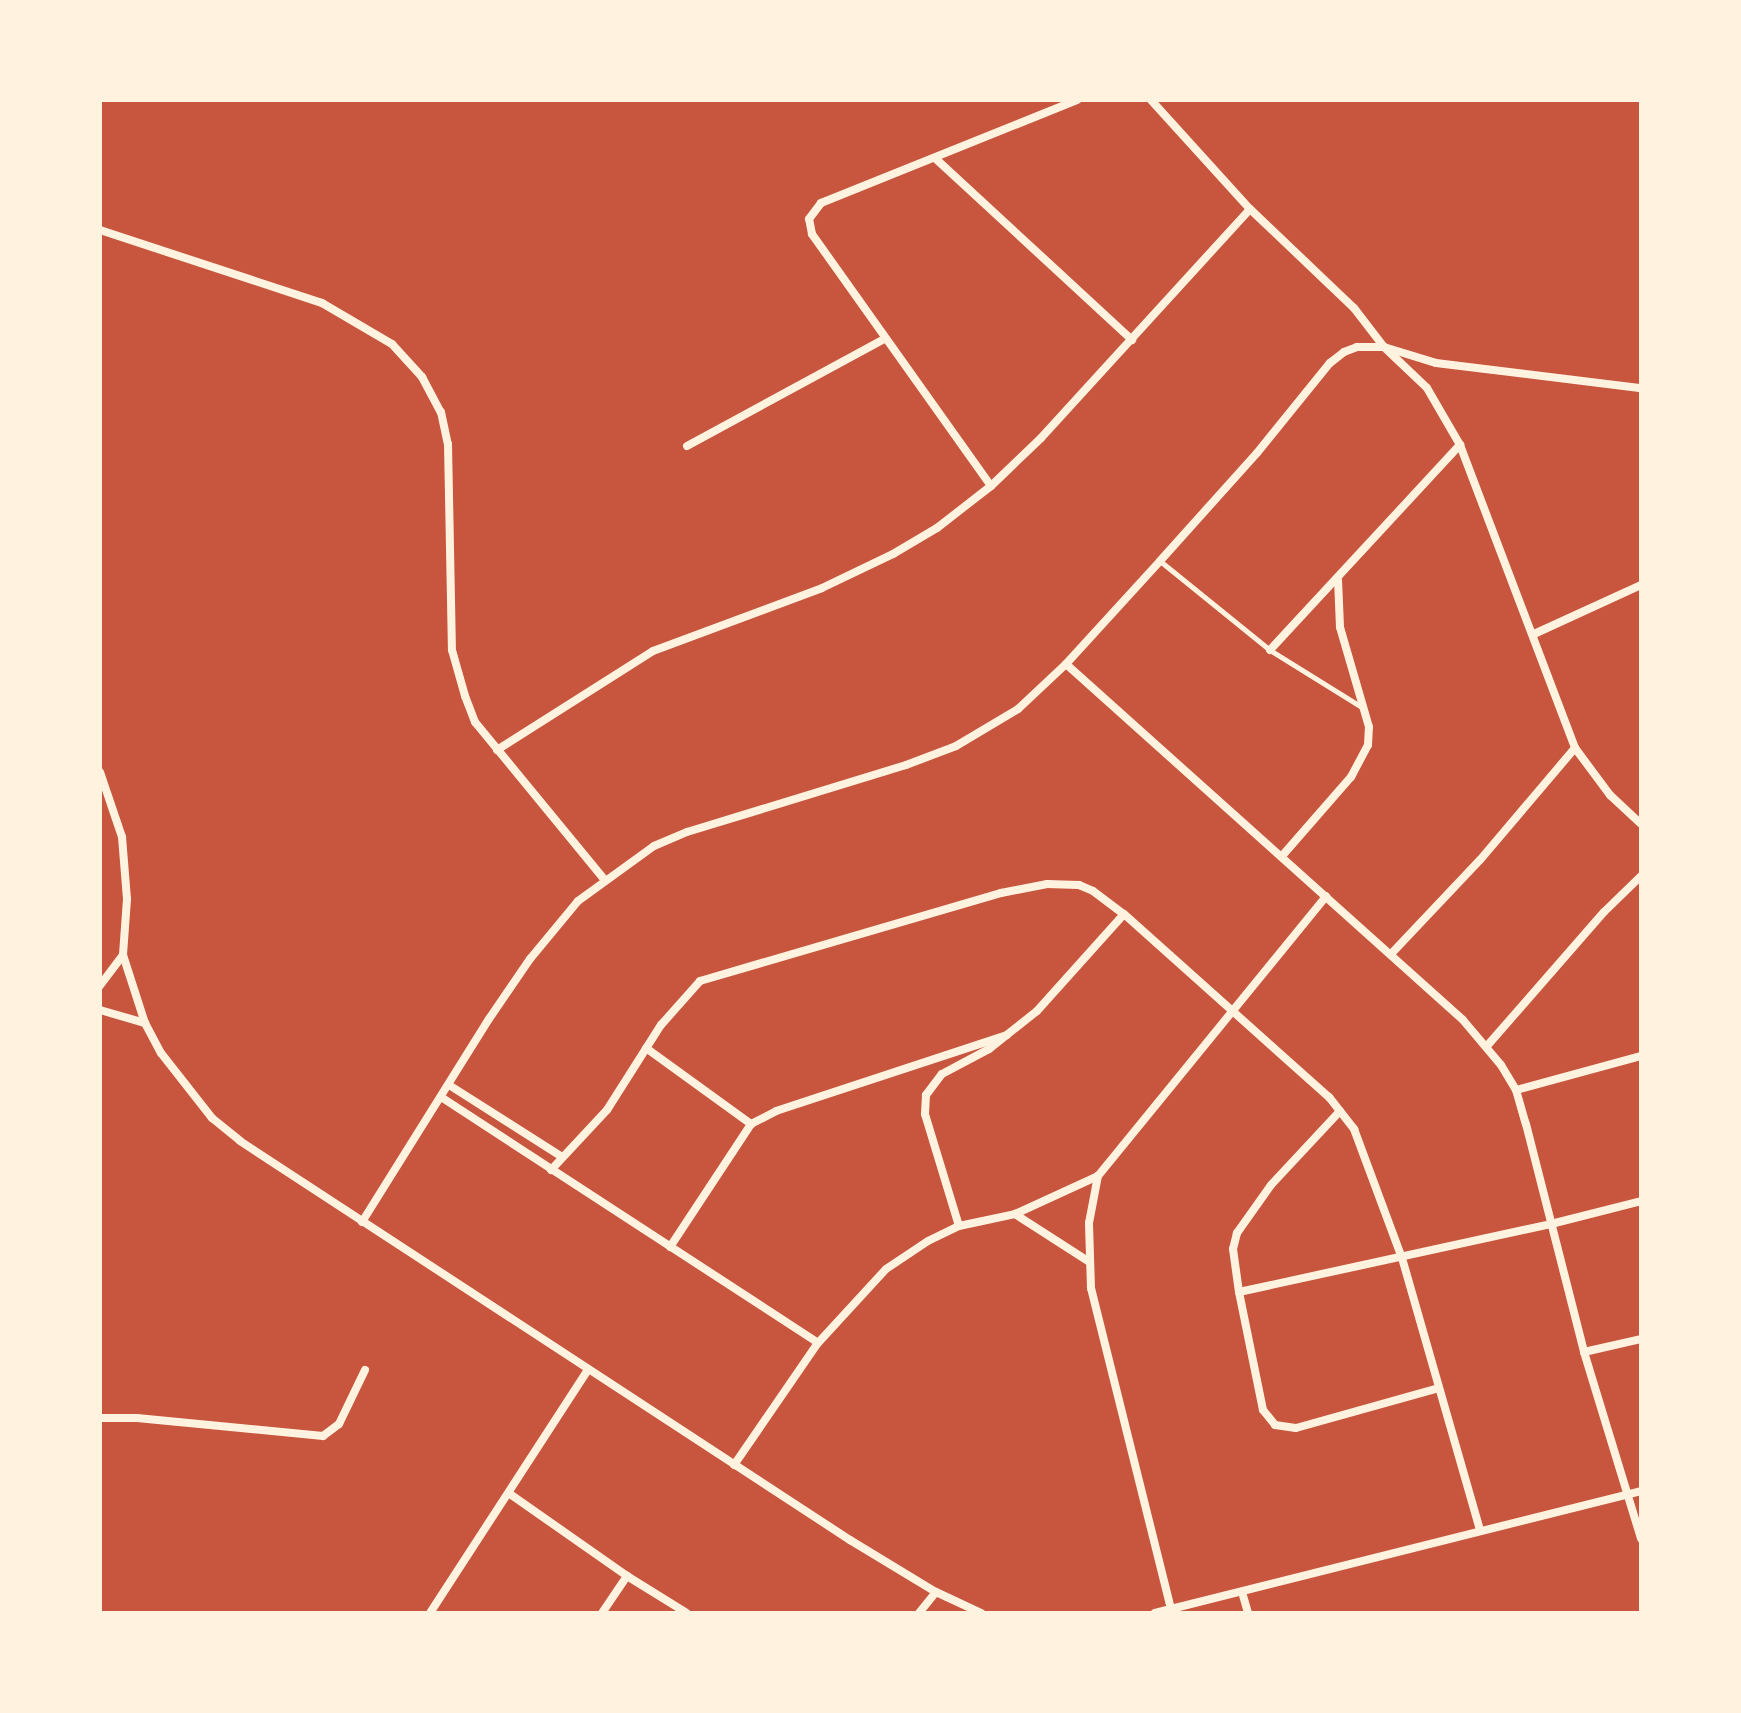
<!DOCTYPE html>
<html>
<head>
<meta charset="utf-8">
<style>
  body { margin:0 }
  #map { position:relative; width:1741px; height:1713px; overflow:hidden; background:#c8553d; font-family:"Exo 2",sans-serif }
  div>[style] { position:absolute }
  .service>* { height:5px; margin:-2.5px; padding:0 2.5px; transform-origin:2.5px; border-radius:2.5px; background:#fff3e0 }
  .minor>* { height:8px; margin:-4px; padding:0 4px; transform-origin:4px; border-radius:4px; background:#fff3e0 }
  span { translate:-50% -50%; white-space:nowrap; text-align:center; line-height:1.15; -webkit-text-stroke:6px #fff3e0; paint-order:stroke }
  .frame { position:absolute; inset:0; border:102px solid #fff3e0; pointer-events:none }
</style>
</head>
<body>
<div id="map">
  <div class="service">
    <i style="left:1160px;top:561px;width:141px;rotate:39deg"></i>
    <i style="left:1270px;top:650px;width:110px;rotate:31.9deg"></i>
  </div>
  <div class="minor">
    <i style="left:1151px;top:100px;width:147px;rotate:47.8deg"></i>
    <i style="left:1250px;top:209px;width:144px;rotate:43.6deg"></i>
    <i style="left:1354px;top:308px;width:49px;rotate:52.4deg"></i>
    <i style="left:1384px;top:347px;width:59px;rotate:43.6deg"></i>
    <i style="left:1427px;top:388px;width:66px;rotate:59.9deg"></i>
    <i style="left:1460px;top:445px;width:324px;rotate:69.2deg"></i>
    <i style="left:1575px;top:748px;width:59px;rotate:53.3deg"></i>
    <i style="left:1610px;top:795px;width:42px;rotate:43.1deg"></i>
    <i style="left:936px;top:159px;width:267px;rotate:42.7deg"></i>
    <i style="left:100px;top:230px;width:234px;rotate:18.2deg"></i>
    <i style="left:322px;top:303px;width:81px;rotate:30.4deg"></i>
    <i style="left:392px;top:344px;width:45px;rotate:47.7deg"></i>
    <i style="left:422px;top:377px;width:40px;rotate:62deg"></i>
    <i style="left:441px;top:412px;width:33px;rotate:78deg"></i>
    <i style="left:448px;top:444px;width:206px;rotate:88.9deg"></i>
    <i style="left:452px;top:650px;width:48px;rotate:74.2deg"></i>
    <i style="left:465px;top:696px;width:28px;rotate:69deg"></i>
    <i style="left:475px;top:722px;width:203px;rotate:50.6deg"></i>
    <i style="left:687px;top:446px;width:226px;rotate:-28.5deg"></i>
    <i style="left:991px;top:486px;width:309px;rotate:-125.4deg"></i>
    <i style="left:812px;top:234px;width:15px;rotate:-101deg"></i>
    <i style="left:809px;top:219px;width:20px;rotate:-53deg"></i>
    <i style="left:821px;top:203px;width:276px;rotate:-21.9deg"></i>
    <i style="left:1534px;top:634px;width:118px;rotate:-24.6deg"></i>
    <i style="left:1270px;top:650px;width:280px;rotate:-47.2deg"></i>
    <i style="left:1066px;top:664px;width:533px;rotate:41.88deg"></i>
    <i style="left:1463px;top:1020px;width:59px;rotate:49.8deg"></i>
    <i style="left:1501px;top:1065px;width:29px;rotate:59deg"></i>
    <i style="left:1516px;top:1090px;width:35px;rotate:74deg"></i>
    <i style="left:1526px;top:1124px;width:235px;rotate:75.7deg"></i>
    <i style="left:1584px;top:1352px;width:195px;rotate:73deg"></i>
    <i style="left:497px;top:750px;width:185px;rotate:-32.4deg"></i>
    <i style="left:653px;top:651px;width:180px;rotate:-20.4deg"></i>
    <i style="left:822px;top:588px;width:79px;rotate:-25.6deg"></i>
    <i style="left:893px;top:554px;width:51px;rotate:-30.6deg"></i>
    <i style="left:937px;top:528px;width:68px;rotate:-37.9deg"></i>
    <i style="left:991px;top:486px;width:69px;rotate:-43.8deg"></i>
    <i style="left:1041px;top:438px;width:310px;rotate:-47.6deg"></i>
    <i style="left:100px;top:772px;width:69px;rotate:71.3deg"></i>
    <i style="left:122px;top:837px;width:62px;rotate:85.4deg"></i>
    <i style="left:127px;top:899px;width:56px;rotate:94.1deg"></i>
    <i style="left:123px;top:955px;width:39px;rotate:127deg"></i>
    <i style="left:1282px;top:856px;width:105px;rotate:-48.9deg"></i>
    <i style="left:1351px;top:777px;width:36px;rotate:-62deg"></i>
    <i style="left:1368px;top:745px;width:18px;rotate:-87deg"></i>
    <i style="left:1369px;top:727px;width:104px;rotate:-106.2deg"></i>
    <i style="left:1340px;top:627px;width:47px;rotate:-92.4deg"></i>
    <i style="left:1391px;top:954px;width:129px;rotate:-46.6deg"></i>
    <i style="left:1480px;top:860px;width:147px;rotate:-49.7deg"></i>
    <i style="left:123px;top:955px;width:71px;rotate:72.1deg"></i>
    <i style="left:145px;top:1023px;width:34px;rotate:62deg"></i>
    <i style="left:161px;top:1053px;width:83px;rotate:51.9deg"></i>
    <i style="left:212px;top:1118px;width:36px;rotate:39deg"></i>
    <i style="left:240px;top:1141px;width:729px;rotate:33.19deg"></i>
    <i style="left:850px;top:1540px;width:100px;rotate:31.2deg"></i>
    <i style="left:936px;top:1592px;width:50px;rotate:25deg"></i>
    <i style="left:100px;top:1010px;width:47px;rotate:16.1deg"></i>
    <i style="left:1487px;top:1046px;width:178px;rotate:-48.9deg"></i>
    <i style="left:1604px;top:912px;width:52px;rotate:-44.2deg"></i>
    <i style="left:646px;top:1048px;width:130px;rotate:35.9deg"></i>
    <i style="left:449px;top:1085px;width:134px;rotate:32.5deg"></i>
    <i style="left:1516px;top:1090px;width:130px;rotate:-15.2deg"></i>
    <i style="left:441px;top:1097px;width:450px;rotate:33.1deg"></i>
    <i style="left:1340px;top:1111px;width:101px;rotate:133deg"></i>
    <i style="left:1271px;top:1185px;width:59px;rotate:125.3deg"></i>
    <i style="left:1237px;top:1233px;width:16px;rotate:104deg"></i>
    <i style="left:1233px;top:1249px;width:43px;rotate:82.1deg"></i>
    <i style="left:1239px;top:1292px;width:120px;rotate:78.5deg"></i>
    <i style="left:1263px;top:1410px;width:19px;rotate:51deg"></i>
    <i style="left:1275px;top:1425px;width:21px;rotate:8deg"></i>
    <i style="left:1296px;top:1428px;width:148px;rotate:-15.6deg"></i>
    <i style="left:551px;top:1170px;width:82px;rotate:-47deg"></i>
    <i style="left:607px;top:1110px;width:101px;rotate:-57.6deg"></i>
    <i style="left:661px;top:1025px;width:59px;rotate:-48.4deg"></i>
    <i style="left:700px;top:981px;width:314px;rotate:-16.3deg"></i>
    <i style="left:1001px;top:893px;width:47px;rotate:-11.1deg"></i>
    <i style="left:1047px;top:884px;width:32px;rotate:2deg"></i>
    <i style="left:1079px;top:885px;width:15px;rotate:23deg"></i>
    <i style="left:1093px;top:891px;width:39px;rotate:37deg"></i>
    <i style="left:1124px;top:914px;width:275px;rotate:41.8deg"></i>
    <i style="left:1329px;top:1097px;width:41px;rotate:52deg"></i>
    <i style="left:1354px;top:1129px;width:138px;rotate:69.6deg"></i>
    <i style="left:1402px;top:1258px;width:283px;rotate:74deg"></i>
    <i style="left:1015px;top:1214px;width:87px;rotate:32.8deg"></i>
    <i style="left:362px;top:1222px;width:239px;rotate:-58deg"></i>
    <i style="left:489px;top:1019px;width:73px;rotate:-55.7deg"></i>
    <i style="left:530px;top:959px;width:75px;rotate:-50.4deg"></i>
    <i style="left:578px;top:901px;width:94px;rotate:-35.9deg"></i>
    <i style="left:654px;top:846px;width:36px;rotate:-23deg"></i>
    <i style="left:687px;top:832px;width:229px;rotate:-17deg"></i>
    <i style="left:906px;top:765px;width:53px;rotate:-20.8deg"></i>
    <i style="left:956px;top:746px;width:72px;rotate:-30.8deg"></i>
    <i style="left:1018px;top:709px;width:66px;rotate:-43.2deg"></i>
    <i style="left:1066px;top:664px;width:139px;rotate:-47.6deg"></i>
    <i style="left:1160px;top:561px;width:145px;rotate:-48.1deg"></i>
    <i style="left:1257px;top:453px;width:116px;rotate:-51deg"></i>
    <i style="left:1330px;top:363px;width:18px;rotate:-38deg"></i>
    <i style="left:1344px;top:352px;width:14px;rotate:-21deg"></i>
    <i style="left:1357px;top:347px;width:27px"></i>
    <i style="left:1384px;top:347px;width:54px;rotate:17.1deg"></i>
    <i style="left:1436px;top:363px;width:207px;rotate:7deg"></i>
    <i style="left:959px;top:1226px;width:117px;rotate:-106.9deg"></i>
    <i style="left:925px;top:1114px;width:19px;rotate:-87deg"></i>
    <i style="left:926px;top:1095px;width:26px;rotate:-53deg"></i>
    <i style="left:942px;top:1074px;width:53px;rotate:-28deg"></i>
    <i style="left:989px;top:1049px;width:61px;rotate:-38.4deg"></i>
    <i style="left:1037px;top:1011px;width:130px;rotate:-48.1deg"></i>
    <i style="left:670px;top:1247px;width:147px;rotate:-56.6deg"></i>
    <i style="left:751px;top:1124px;width:28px;rotate:-27deg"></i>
    <i style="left:776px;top:1111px;width:243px;rotate:-18.2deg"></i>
    <i style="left:1239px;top:1292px;width:319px;rotate:-12.3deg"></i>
    <i style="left:1551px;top:1224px;width:93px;rotate:-14.3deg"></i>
    <i style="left:1584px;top:1352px;width:58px;rotate:-12.8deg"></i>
    <i style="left:100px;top:1418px;width:37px"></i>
    <i style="left:137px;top:1418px;width:187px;rotate:5.5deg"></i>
    <i style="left:323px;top:1436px;width:20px;rotate:-37deg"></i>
    <i style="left:339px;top:1424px;width:60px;rotate:-64.3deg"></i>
    <i style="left:734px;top:1465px;width:148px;rotate:-55.5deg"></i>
    <i style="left:818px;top:1343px;width:100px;rotate:-47.4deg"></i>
    <i style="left:886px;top:1269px;width:50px;rotate:-33.7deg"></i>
    <i style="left:928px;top:1241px;width:34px;rotate:-26deg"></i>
    <i style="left:959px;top:1226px;width:57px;rotate:-12.1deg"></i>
    <i style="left:1015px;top:1214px;width:91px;rotate:-24.6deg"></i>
    <i style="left:510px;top:1494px;width:143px;rotate:35deg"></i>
    <i style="left:627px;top:1576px;width:70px;rotate:31.7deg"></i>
    <i style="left:1242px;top:1592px;width:22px;rotate:74deg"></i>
    <i style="left:1171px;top:1609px;width:331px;rotate:-104deg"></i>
    <i style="left:1091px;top:1288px;width:65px;rotate:-91.8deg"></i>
    <i style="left:1089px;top:1223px;width:48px;rotate:-79.2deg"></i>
    <i style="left:1098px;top:1176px;width:361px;rotate:-50.8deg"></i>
    <i style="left:430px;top:1613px;width:290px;rotate:-57deg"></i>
    <i style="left:602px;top:1613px;width:45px;rotate:-56deg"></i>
    <i style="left:919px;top:1613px;width:27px;rotate:-51deg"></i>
    <i style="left:1155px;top:1613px;width:501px;rotate:-14.09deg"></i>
  </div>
  <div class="frame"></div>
</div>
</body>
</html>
